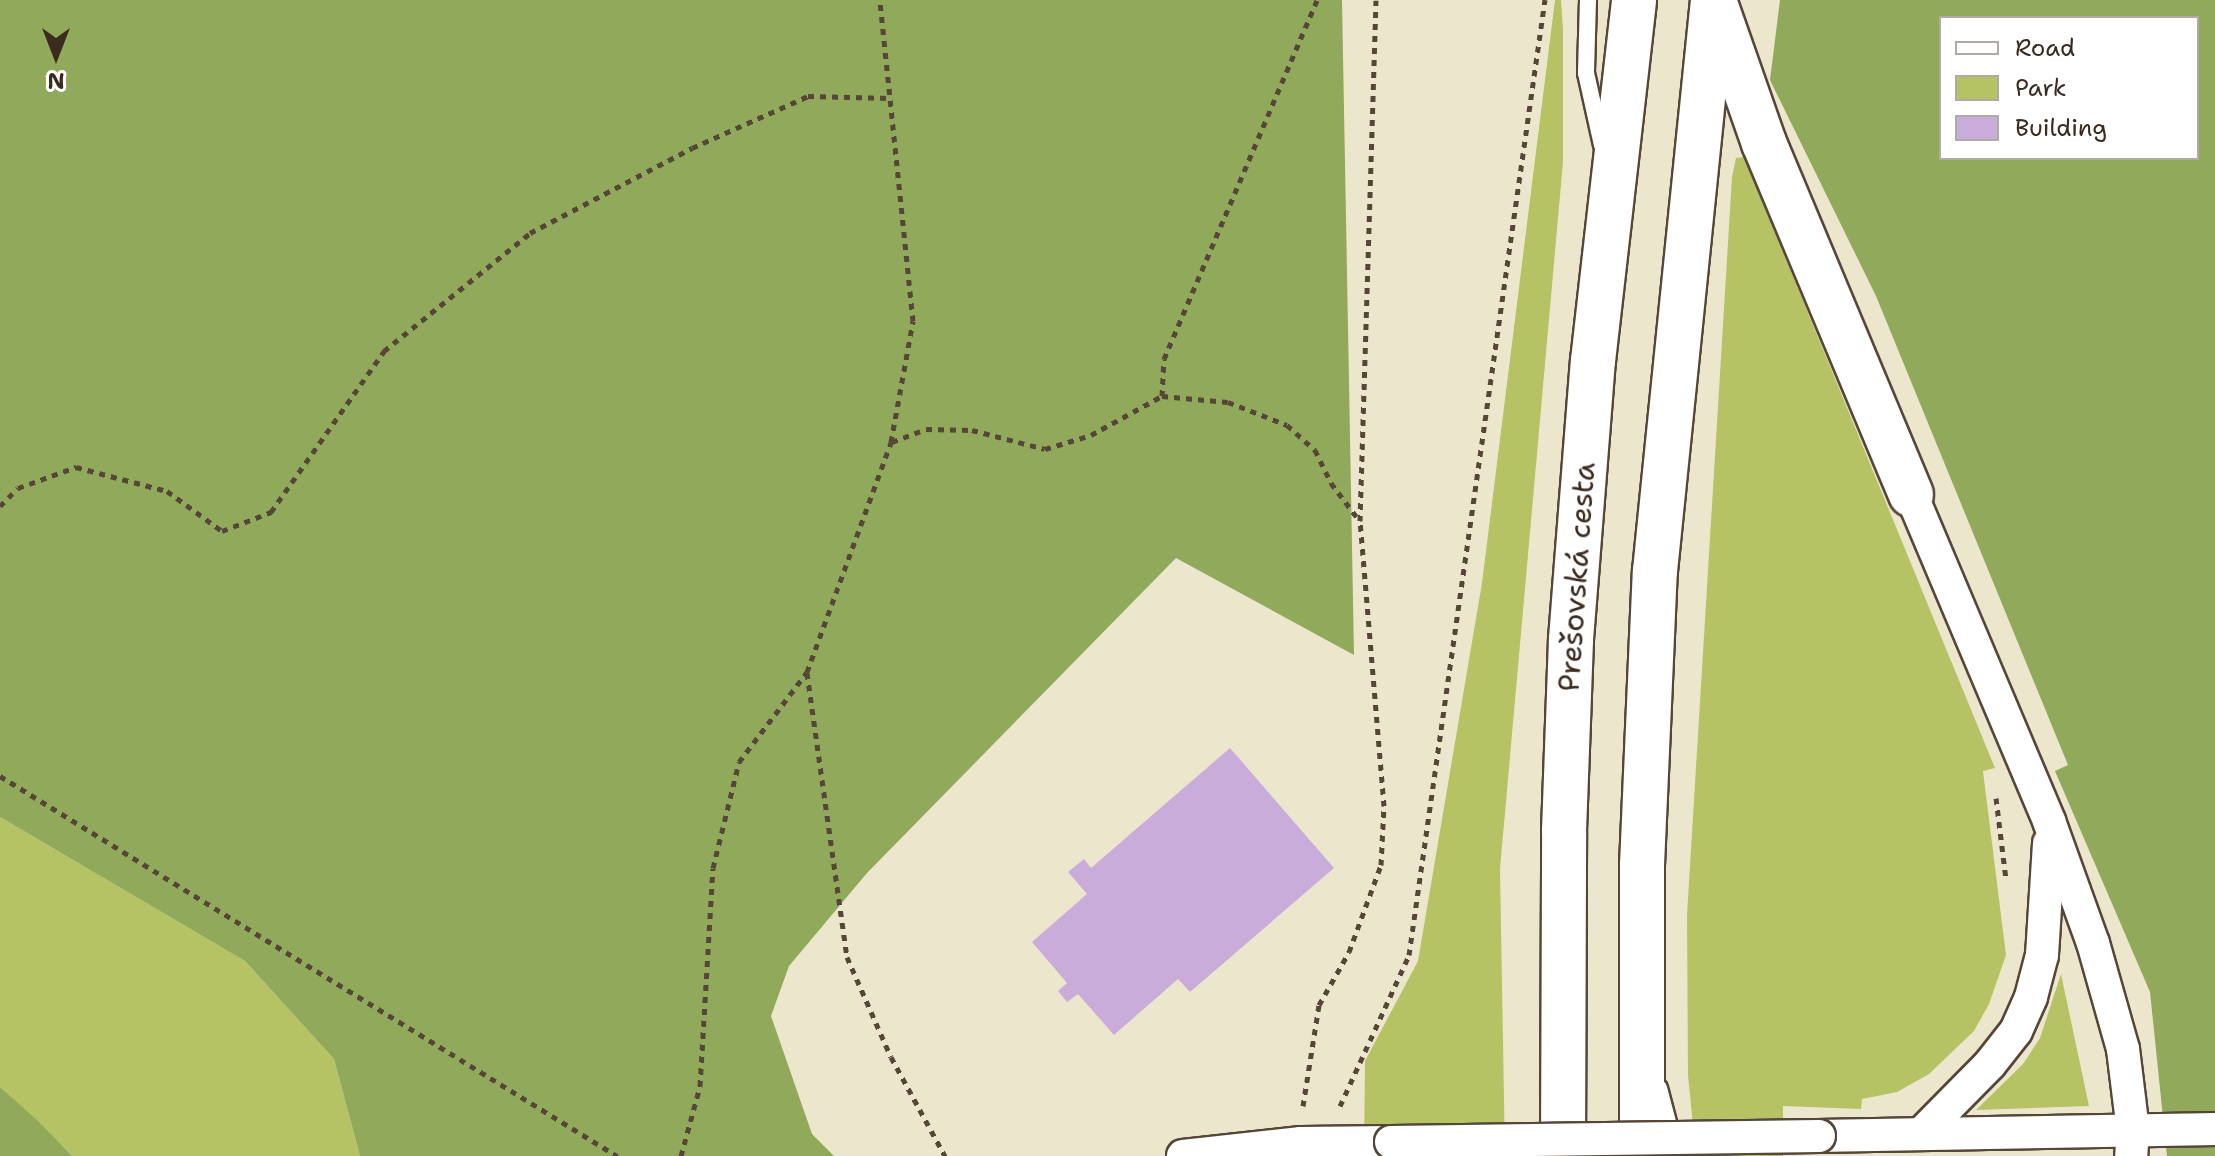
<!DOCTYPE html>
<html>
<head>
<meta charset="utf-8">
<style>
  body { margin:0 }
  #map { position:relative; width:2215px; height:1156px; overflow:hidden; background:#ece7cc; font-family:"Shantell Sans",sans-serif }
  div>[style] { position:absolute }
  .green>* { inset:0; background:#b5c365 }
  .forest>* { inset:0; background:#90a95a }
  .building>* { inset:0; background:#c9acd9 }
  .path>* { height:5px; margin-top:-2.5px; transform-origin:0; background:repeating-linear-gradient(90deg,#564638 0 6px,transparent 0 12px) }
  .roads { filter:drop-shadow(2px 0 #564638) drop-shadow(-2px 0 #564638) drop-shadow(0 2px #564638) drop-shadow(0 -2px #564638) }
  .service>* { height:16px; margin:-8px; padding:0 8px; transform-origin:8px; border-radius:8px; background:#fff }
  .minor>* { height:32px; margin:-16px; padding:0 16px; transform-origin:16px; border-radius:16px; background:#fff }
  .trunk>* { height:44px; margin:-22px; padding:0 22px; transform-origin:22px; border-radius:22px; background:#fff }
  .bridges { filter:drop-shadow(2px 0 #564638) drop-shadow(-2px 0 #564638) drop-shadow(0 2px #564638) drop-shadow(0 -2px #564638) }
  .minor-bridge>* { height:32px; margin:-16px; padding:0 16px; transform-origin:16px; border-radius:16px; background:#fff }
  span { translate:-50% -50%; white-space:nowrap; text-align:center; line-height:1.15; -webkit-text-stroke:6px #fff; paint-order:stroke }
  .street-label { font-size:30px; color:#3b2a1e }
  .legend { position:absolute; left:1939px; top:16px; width:260px; height:144px; box-sizing:border-box; background:#fff; border:2px solid #b1aaa5; margin:0; padding:10px 14px; list-style:none; font-size:24px; color:#3b2a1e }
  .legend li { display:flex; align-items:center; gap:16px; height:40px }
  .legend b { width:40px; border:2px solid #b1aaa5 }
  .north { position:absolute; left:16px; top:16px; width:80px; height:80px; -webkit-text-stroke:6px #fff; paint-order:stroke; rotate:180deg; font-size:22px; font-weight:700; line-height:32px; text-align:center; color:#3b2a1e }
  .north::after { content:''; display:block; margin:auto; width:28px; height:36px; background:#3b2a1e; clip-path:polygon(50% 0,100% 100%,50% 72%,0 100%) }
</style>
</head>
<body>
<div id="map">
  <div class="green">
    <i style="clip-path:polygon(1555px 0,1561px 0,1563px 30px,1563px 162px,1500px 869px,1505px 1156px,1364px 1156px,1365px 1061px,1418px 961px,1482px 583px)"></i>
    <i style="clip-path:polygon(1744px 157px,1995px 768px,1983px 771px,2006px 955px,1989px 1004px,1974px 1031px,1929px 1074px,1897px 1092px,1862px 1099px,1861px 1109px,1783px 1106px,1783px 1156px,1696px 1156px,1688px 1075px,1687px 915px,1732px 177px,1736px 158px)"></i>
    <i style="clip-path:polygon(0 817px,245px 961px,334px 1059px,360px 1156px,72px 1156px,0 1087px)"></i>
    <i style="clip-path:polygon(2061px 974px,2089px 1106px,1976px 1110px,2023px 1064px,2040px 1038px)"></i>
  </div>
  <div class="forest">
    <i style="clip-path:polygon(0 0,1342px 0,1354px 655px,1176px 558px,867px 873px,789px 966px,771px 1016px,812px 1134px,834px 1156px,360px 1156px,334px 1059px,245px 961px,0 817px)"></i>
    <i style="clip-path:polygon(evenodd,1780px 0,2215px 0,2215px 1156px,2167px 1156px,2150px 992px,2055px 771px,2068px 765px,1876px 296px,1770px 80px,1780px 0,1941px 18px,2197px 18px,2197px 158px,1941px 158px,1941px 18px)"></i>
    <i style="clip-path:polygon(0 1087px,39px 1122px,72px 1156px,0 1156px)"></i>
  </div>
  <div class="building">
    <i style="clip-path:polygon(1230px 748px,1334px 868px,1190px 992px,1178px 979px,1114px 1035px,1078px 994px,1067px 1002px,1058px 991px,1067px 983px,1032px 942px,1087px 894px,1068px 872px,1084px 859px,1091px 868px)"></i>
  </div>
  <div class="path">
    <i style="left:1162px;top:396px;width:37px;rotate:-87deg"></i>
    <i style="left:1164px;top:359px;width:390px;rotate:-66.9deg"></i>
    <i style="left:892px;top:442px;width:36px;rotate:-21deg"></i>
    <i style="left:926px;top:429px;width:46px;rotate:1.2deg"></i>
    <i style="left:972px;top:430px;width:75px;rotate:14.6deg"></i>
    <i style="left:1045px;top:449px;width:48px;rotate:-16.9deg"></i>
    <i style="left:1091px;top:435px;width:81px;rotate:-28.8deg"></i>
    <i style="left:1162px;top:396px;width:66px;rotate:5.2deg"></i>
    <i style="left:1228px;top:402px;width:63px;rotate:21.3deg"></i>
    <i style="left:1287px;top:425px;width:38px;rotate:42deg"></i>
    <i style="left:1315px;top:450px;width:37px;rotate:64deg"></i>
    <i style="left:1331px;top:483px;width:46px;rotate:52.9deg"></i>
    <i style="left:0;top:506px;width:25px;rotate:-45deg"></i>
    <i style="left:18px;top:488px;width:62px;rotate:-19.9deg"></i>
    <i style="left:76px;top:467px;width:94px;rotate:14.8deg"></i>
    <i style="left:167px;top:491px;width:68px;rotate:36deg"></i>
    <i style="left:222px;top:531px;width:53px;rotate:-21.2deg"></i>
    <i style="left:271px;top:512px;width:197px;rotate:-54.9deg"></i>
    <i style="left:384px;top:351px;width:188px;rotate:-38.9deg"></i>
    <i style="left:530px;top:233px;width:183px;rotate:-27.7deg"></i>
    <i style="left:692px;top:148px;width:127px;rotate:-24.1deg"></i>
    <i style="left:808px;top:96px;width:83px;rotate:1.4deg"></i>
    <i style="left:807px;top:673px;width:287px;rotate:82deg"></i>
    <i style="left:847px;top:957px;width:109px;rotate:66.3deg"></i>
    <i style="left:891px;top:1057px;width:113px;rotate:61.4deg"></i>
    <i style="left:0;top:776px;width:725px;rotate:31.63deg"></i>
    <i style="left:1996px;top:798px;width:83px;rotate:83deg"></i>
    <i style="left:1303px;top:1106px;width:102px;rotate:-81deg"></i>
    <i style="left:1319px;top:1005px;width:61px;rotate:-60.5deg"></i>
    <i style="left:1349px;top:952px;width:93px;rotate:-69.8deg"></i>
    <i style="left:1381px;top:865px;width:59px;rotate:-87.1deg"></i>
    <i style="left:1384px;top:806px;width:286px;rotate:-94.8deg"></i>
    <i style="left:1360px;top:521px;width:521px;rotate:-88.24deg"></i>
    <i style="left:1340px;top:1106px;width:166px;rotate:-65.4deg"></i>
    <i style="left:1409px;top:955px;width:965px;rotate:-81.9deg"></i>
    <i style="left:681px;top:1156px;width:73px;rotate:-74.8deg"></i>
    <i style="left:700px;top:1086px;width:218px;rotate:-86.6deg"></i>
    <i style="left:713px;top:868px;width:109px;rotate:-76.2deg"></i>
    <i style="left:739px;top:762px;width:113px;rotate:-52.9deg"></i>
    <i style="left:807px;top:672px;width:245px;rotate:-69.9deg"></i>
    <i style="left:891px;top:442px;width:123px;rotate:-79.7deg"></i>
    <i style="left:913px;top:321px;width:323px;rotate:-95.9deg"></i>
  </div>
  <div class="roads">
    <div class="service">
      <i style="left:1588px;top:0;width:73px;rotate:91.6deg"></i>
      <i style="left:1586px;top:73px;width:74px;rotate:77.5deg"></i>
      <i style="left:1659px;top:1088px;width:70px;rotate:75.2deg"></i>
    </div>
    <div class="minor">
      <i style="left:1911px;top:494px;width:355px;rotate:67.1deg"></i>
      <i style="left:2049px;top:821px;width:130px;rotate:70.2deg"></i>
      <i style="left:2093px;top:943px;width:110px;rotate:74.2deg"></i>
      <i style="left:2123px;top:1049px;width:82px;rotate:83deg"></i>
      <i style="left:2133px;top:1130px;width:26px;rotate:94deg"></i>
      <i style="left:1922px;top:1133px;width:97px;rotate:-45.4deg"></i>
      <i style="left:1990px;top:1064px;width:42px;rotate:-51.8deg"></i>
      <i style="left:2016px;top:1031px;width:37px;rotate:-66deg"></i>
      <i style="left:2031px;top:997px;width:43px;rotate:-75.3deg"></i>
      <i style="left:2042px;top:955px;width:112px;rotate:-86.4deg"></i>
      <i style="left:1819px;top:1136px;width:396px;rotate:-1deg"></i>
      <i style="left:1183px;top:1156px;width:119px;rotate:-6.3deg"></i>
      <i style="left:1301px;top:1143px;width:90px;rotate:-0.6deg"></i>
    </div>
    <div class="trunk">
      <i style="left:1716px;top:6px;width:145px;rotate:70.7deg"></i>
      <i style="left:1764px;top:143px;width:381px;rotate:67.3deg"></i>
      <i style="left:1563px;top:1156px;width:325px;rotate:-89.8deg"></i>
      <i style="left:1564px;top:831px;width:192px;rotate:-87.9deg"></i>
      <i style="left:1571px;top:639px;width:279px;rotate:-85.5deg"></i>
      <i style="left:1593px;top:361px;width:363px;rotate:-83.5deg"></i>
      <i style="left:1642px;top:1156px;width:291px;rotate:-90deg"></i>
      <i style="left:1642px;top:865px;width:294px;rotate:-87.5deg"></i>
      <i style="left:1655px;top:571px;width:574px;rotate:-84.2deg"></i>
    </div>
  </div>
  <div class="bridges">
    <div class="minor-bridge">
      <i style="left:1391px;top:1142px;width:428px;rotate:-0.8deg"></i>
    </div>
  </div>
  <div class="street-label">
    <span style="left:1577px;top:577px;rotate:-86deg">Prešovská cesta</span>
  </div>
  <ul class="legend">
  <li><b style="height:10px;background:#fff"></b>Road</li>
  <li><b style="height:22px;background:#b5c365"></b>Park</li>
  <li><b style="height:22px;background:#c9acd9"></b>Building</li>
  </ul>
  <div class="north">N</div>
</div>
</body>
</html>
